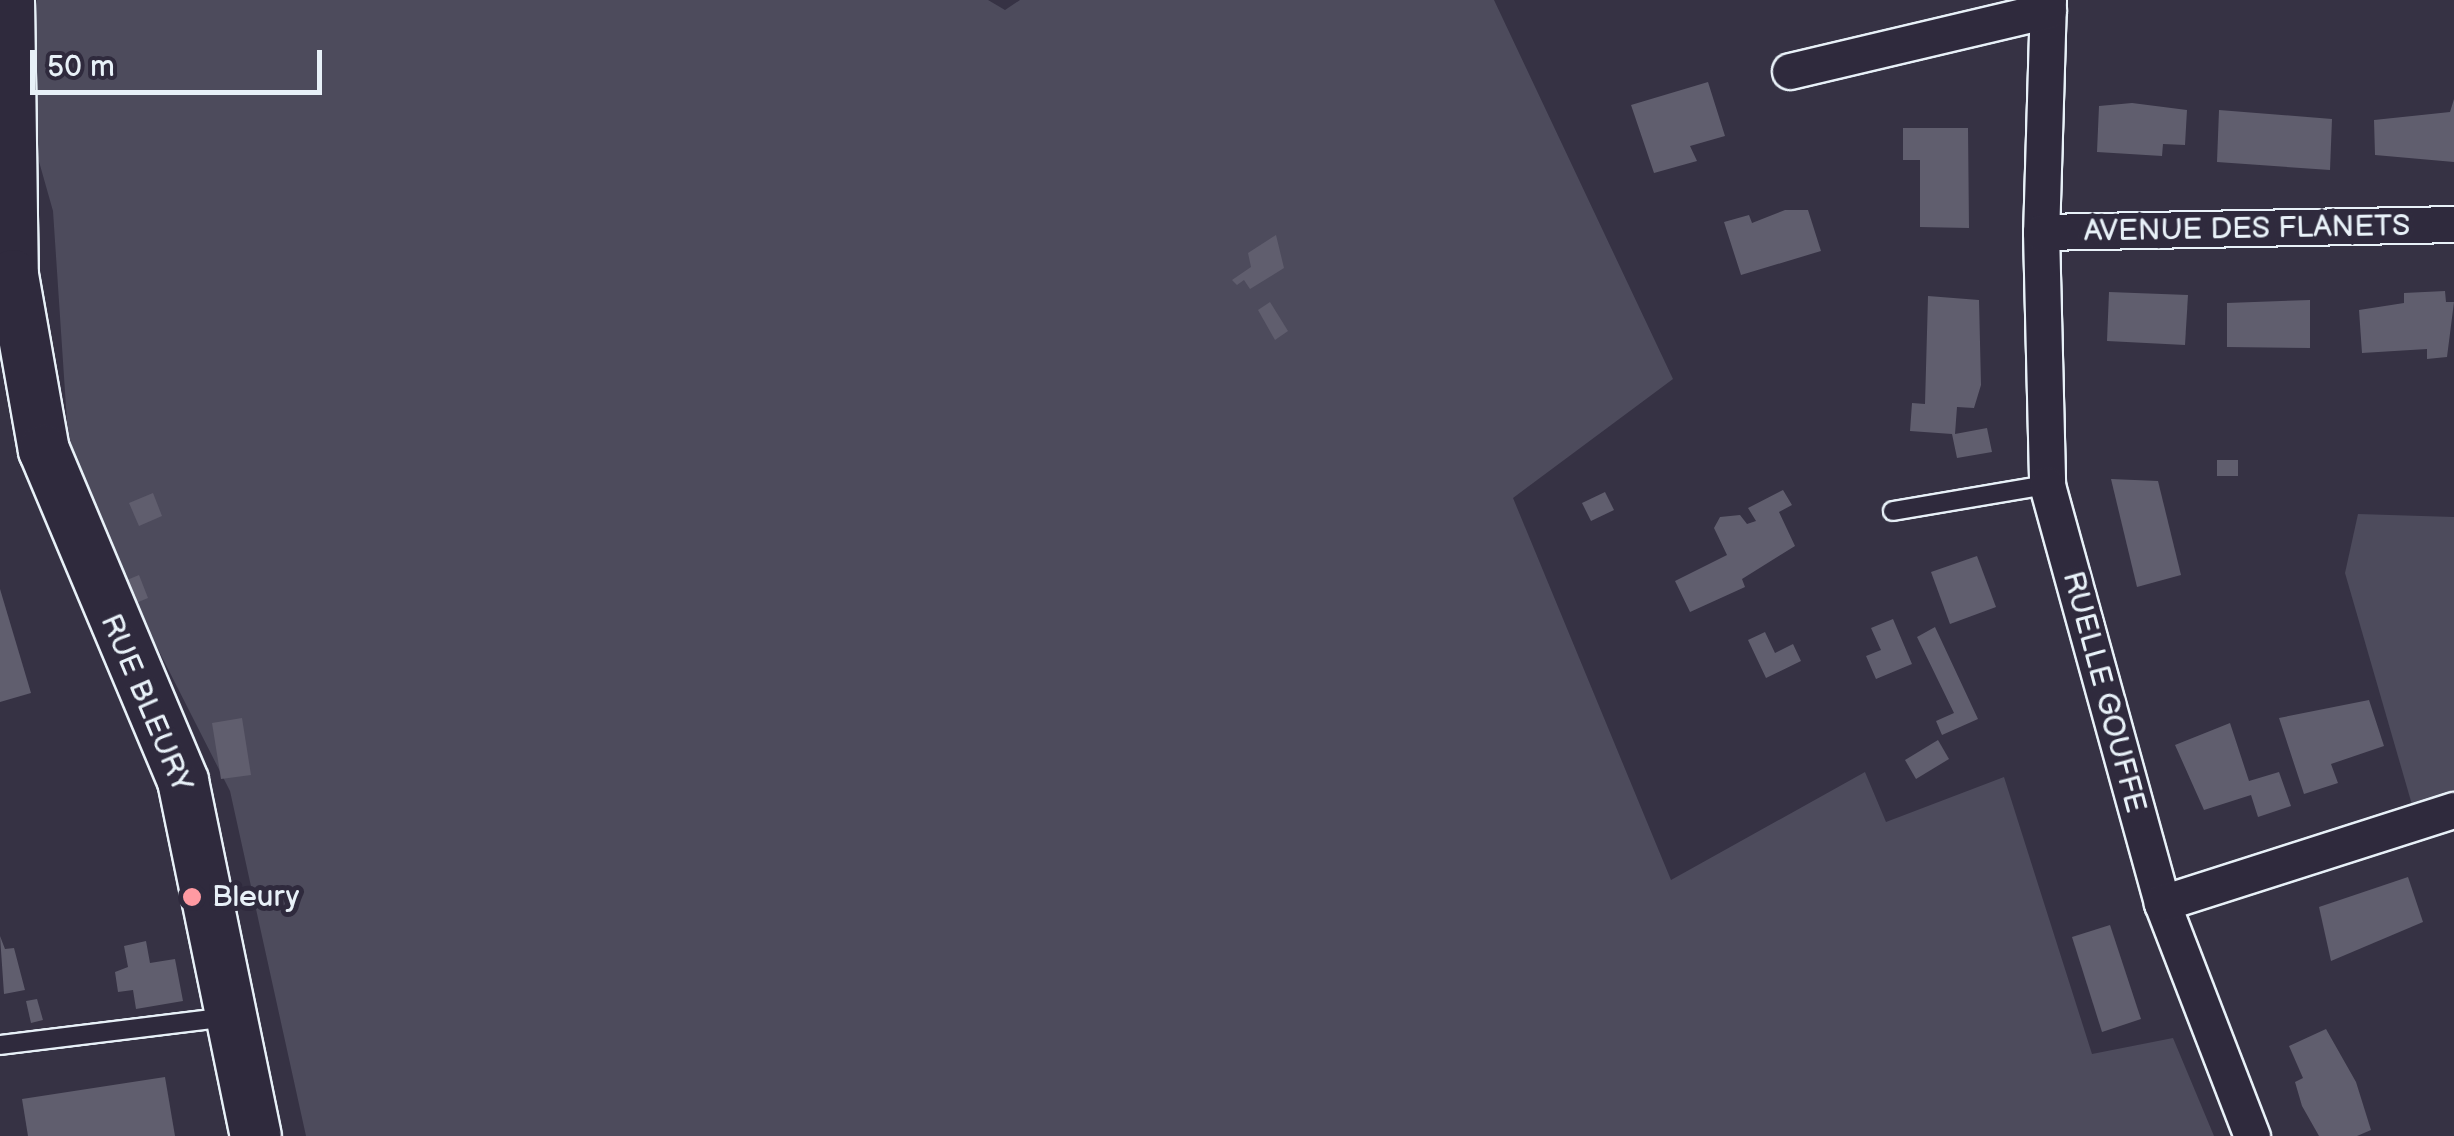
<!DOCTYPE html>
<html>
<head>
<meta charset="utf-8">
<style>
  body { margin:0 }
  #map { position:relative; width:2454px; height:1136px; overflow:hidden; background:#363244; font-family:"Balsamiq Sans",sans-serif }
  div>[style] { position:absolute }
  .green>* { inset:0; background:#4d4b5c }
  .building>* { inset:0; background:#605e6e }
  .roads { filter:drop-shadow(2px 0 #e8f1f8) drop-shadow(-2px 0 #e8f1f8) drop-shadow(0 2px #e8f1f8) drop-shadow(0 -2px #e8f1f8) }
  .lane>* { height:18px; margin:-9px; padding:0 9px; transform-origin:9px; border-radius:9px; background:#2f2a3d }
  .street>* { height:35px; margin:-17.5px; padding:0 17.5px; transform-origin:17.5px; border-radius:17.5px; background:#2f2a3d }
  .secondary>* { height:50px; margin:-25px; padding:0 25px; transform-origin:25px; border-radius:25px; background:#2f2a3d }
  .dots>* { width:28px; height:28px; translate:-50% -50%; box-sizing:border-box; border:5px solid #2f2a3d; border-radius:50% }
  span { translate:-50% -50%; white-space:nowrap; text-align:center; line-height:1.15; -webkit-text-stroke:10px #2f2a3d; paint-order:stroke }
  .street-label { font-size:30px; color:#e8f1f8 }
  .poi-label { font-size:30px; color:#e8f1f8 }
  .left { translate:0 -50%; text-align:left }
  .scale { position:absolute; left:30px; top:50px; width:292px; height:45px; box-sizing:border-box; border:5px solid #e8f1f8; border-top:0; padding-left:12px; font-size:30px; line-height:35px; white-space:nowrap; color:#e8f1f8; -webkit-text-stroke:8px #2f2a3d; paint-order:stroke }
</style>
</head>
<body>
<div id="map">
  <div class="green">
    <i style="clip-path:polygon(37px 0,988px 0,1005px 10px,1020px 0,1494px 0,1673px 379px,1513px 498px,1671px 880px,1865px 772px,1886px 822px,2004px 777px,2092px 1054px,2173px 1038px,2214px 1136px,306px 1136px,230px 791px,99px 533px,69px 452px,53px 211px,19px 91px)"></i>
    <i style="clip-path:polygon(2358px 514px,2454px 517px,2454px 810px,2417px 822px,2345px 573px)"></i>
  </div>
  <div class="building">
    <i style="clip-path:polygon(1708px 82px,1725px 136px,1690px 146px,1697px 161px,1654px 173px,1631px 105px)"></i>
    <i style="clip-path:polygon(2454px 99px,2454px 162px,2375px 155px,2374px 120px,2450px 112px)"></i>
    <i style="clip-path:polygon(2132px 103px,2187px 110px,2185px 145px,2163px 144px,2162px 156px,2097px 152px,2099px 106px)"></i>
    <i style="clip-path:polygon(2219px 110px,2332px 119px,2330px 170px,2217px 162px)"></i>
    <i style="clip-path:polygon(1903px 128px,1968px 128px,1969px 228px,1920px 227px,1920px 160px,1903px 160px)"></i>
    <i style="clip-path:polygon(1785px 210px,1808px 210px,1821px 251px,1741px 275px,1724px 222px,1749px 215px,1752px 223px)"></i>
    <i style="clip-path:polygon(1276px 235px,1284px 268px,1250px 289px,1244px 280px,1237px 285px,1232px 280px,1251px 267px,1248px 253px)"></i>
    <i style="clip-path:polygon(2445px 291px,2446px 302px,2454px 302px,2447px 357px,2427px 359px,2427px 349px,2362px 353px,2359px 310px,2404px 303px,2404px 293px)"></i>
    <i style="clip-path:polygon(2109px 292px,2188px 295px,2185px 345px,2107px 341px)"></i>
    <i style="clip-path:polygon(1928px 296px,1979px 300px,1981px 385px,1974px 408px,1957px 407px,1955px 434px,1987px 428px,1992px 452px,1957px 458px,1952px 434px,1910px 431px,1912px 403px,1925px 404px)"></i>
    <i style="clip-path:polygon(2310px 300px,2310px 348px,2227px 347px,2227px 303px)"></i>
    <i style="clip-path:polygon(1270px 302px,1288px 331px,1275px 340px,1258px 310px)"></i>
    <i style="clip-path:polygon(2217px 460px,2238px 460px,2238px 476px,2217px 476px)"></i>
    <i style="clip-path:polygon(2111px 479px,2158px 481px,2181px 575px,2137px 587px)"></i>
    <i style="clip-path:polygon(1783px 490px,1792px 505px,1779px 512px,1795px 546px,1742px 579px,1745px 587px,1690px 612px,1675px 581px,1727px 555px,1714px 528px,1720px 517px,1740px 515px,1747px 524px,1756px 521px,1748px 508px)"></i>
    <i style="clip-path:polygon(1605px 492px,1614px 510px,1591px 521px,1582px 503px)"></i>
    <i style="clip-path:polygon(153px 493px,162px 516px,139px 526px,129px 503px)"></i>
    <i style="clip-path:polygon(1977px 556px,1996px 607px,1950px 624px,1931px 572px)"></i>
    <i style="clip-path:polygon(139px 575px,148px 598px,136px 603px,127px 580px)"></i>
    <i style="clip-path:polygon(0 589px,31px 693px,0 702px)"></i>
    <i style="clip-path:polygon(1893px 619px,1912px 664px,1876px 679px,1866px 656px,1881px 650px,1871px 628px)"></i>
    <i style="clip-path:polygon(1935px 627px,1978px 719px,1942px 735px,1936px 721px,1954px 713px,1917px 637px)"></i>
    <i style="clip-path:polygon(1765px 632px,1775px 653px,1793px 644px,1801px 661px,1766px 678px,1748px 640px)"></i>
    <i style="clip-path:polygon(2369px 700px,2384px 746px,2331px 764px,2338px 783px,2304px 794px,2279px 718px)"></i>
    <i style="clip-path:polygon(242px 718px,251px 775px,221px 779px,212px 723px)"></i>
    <i style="clip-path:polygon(2230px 723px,2249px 781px,2279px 772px,2291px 806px,2258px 817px,2251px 795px,2204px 810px,2175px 745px)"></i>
    <i style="clip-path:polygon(1938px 740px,1949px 759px,1916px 779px,1905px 760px)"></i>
    <i style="clip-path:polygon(2408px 877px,2423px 922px,2331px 961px,2319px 907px)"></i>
    <i style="clip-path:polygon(2110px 925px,2141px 1019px,2102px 1032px,2072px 937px)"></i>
    <i style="clip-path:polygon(0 936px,5px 949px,14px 948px,25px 990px,4px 994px)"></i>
    <i style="clip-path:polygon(146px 941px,150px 963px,175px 959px,183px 1001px,136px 1009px,133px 990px,118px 992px,115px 972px,128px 967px,124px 946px)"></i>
    <i style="clip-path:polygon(37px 999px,43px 1020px,31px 1023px,26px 1001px)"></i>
    <i style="clip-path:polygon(2326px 1029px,2356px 1082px,2371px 1130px,2357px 1136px,2319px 1136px,2302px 1106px,2295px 1082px,2303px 1078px,2289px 1046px)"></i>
    <i style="clip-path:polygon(165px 1077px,175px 1136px,28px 1136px,22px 1099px)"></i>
  </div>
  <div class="roads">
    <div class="lane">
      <i style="left:1893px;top:511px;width:156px;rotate:-9.6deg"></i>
      <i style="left:0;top:1045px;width:231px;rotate:-7deg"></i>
    </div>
    <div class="street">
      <i style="left:2048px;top:0;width:232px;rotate:91.7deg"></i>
      <i style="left:2041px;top:232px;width:253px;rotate:88.6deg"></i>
      <i style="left:2047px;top:485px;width:434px;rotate:74.6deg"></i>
      <i style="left:2162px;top:903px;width:250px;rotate:68.9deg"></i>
      <i style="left:1790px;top:71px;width:265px;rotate:-13.3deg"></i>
      <i style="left:2041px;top:232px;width:413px;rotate:-1.1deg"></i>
      <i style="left:2162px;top:903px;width:306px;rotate:-17.7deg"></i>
    </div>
    <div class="secondary">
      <i style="left:9px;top:0;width:275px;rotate:89.2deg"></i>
      <i style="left:13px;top:275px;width:178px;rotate:80deg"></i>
      <i style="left:44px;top:450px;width:359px;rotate:67.2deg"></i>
      <i style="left:183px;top:781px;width:362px;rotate:78.4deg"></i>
    </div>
  </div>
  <div class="dots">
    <i style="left:192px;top:897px;background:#ff9aa2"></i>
  </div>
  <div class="street-label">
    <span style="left:2247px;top:229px;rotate:-1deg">AVENUE DES FLANETS</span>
    <span style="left:2104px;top:692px;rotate:75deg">RUELLE GOUFFE</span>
    <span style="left:146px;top:703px;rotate:67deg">RUE BLEURY</span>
  </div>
  <div class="poi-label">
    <span class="left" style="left:212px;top:897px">Bleury</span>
  </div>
  <div class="scale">50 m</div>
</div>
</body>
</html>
